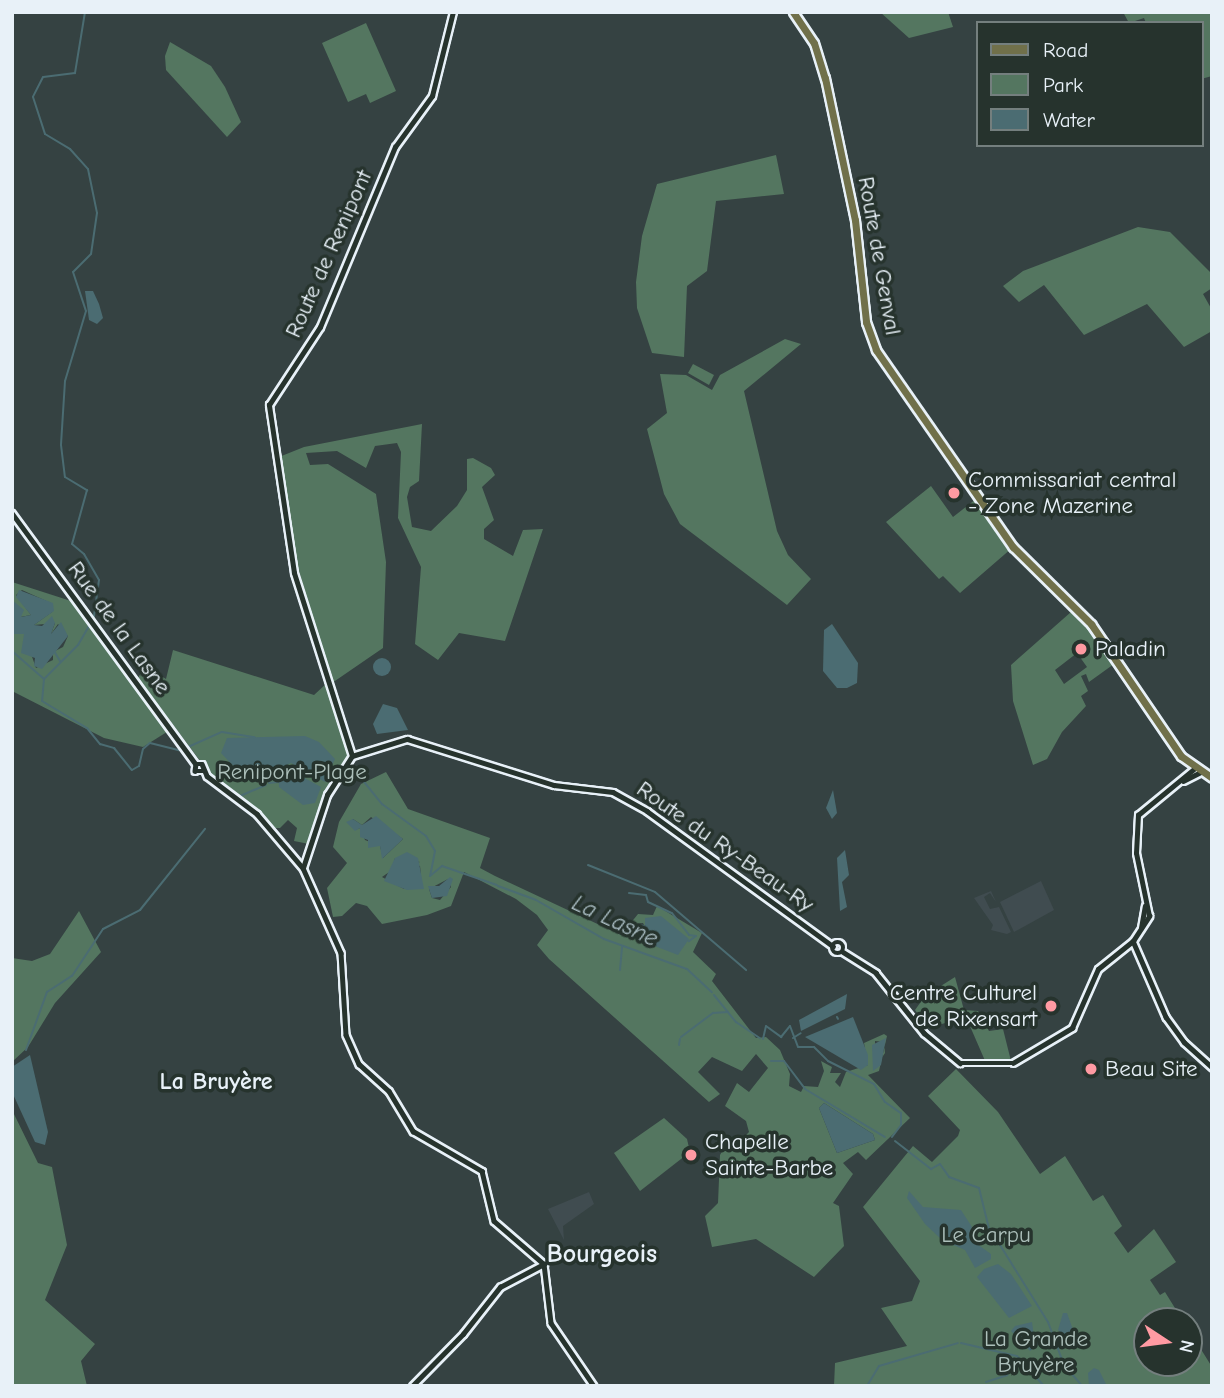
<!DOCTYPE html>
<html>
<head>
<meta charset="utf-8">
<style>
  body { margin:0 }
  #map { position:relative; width:1224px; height:1398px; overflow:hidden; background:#354242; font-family:"Comic Neue",sans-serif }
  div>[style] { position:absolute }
  .built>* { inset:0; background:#404c50 }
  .green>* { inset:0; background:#547660 }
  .water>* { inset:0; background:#4b6c72 }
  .round { border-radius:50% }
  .stream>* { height:2px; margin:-1px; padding:0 1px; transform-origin:1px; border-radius:1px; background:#4b6c72 }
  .roads { filter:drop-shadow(2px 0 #e8f1f8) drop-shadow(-2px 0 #e8f1f8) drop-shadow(0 2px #e8f1f8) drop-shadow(0 -2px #e8f1f8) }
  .minor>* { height:4.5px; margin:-2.25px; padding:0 2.25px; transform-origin:2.25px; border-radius:2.25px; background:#26332d }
  .minor>.ring { margin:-2.25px; padding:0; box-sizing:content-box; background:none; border:4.5px solid #26332d; border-radius:50% }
  .major>* { height:7px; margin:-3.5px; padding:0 3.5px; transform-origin:3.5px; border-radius:3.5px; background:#70704a }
  .dots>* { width:19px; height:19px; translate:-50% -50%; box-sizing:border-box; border:4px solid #26332d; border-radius:50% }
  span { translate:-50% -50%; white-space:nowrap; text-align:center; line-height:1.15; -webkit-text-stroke:7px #26332d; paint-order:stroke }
  .street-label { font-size:23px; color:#e8f1f8 }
  .poi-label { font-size:23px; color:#e8f1f8 }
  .left { translate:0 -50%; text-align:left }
  .right { translate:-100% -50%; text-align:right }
  .park-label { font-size:23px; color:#adc0bb }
  .water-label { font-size:24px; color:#a9bcc2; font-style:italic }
  .neighbourhood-label { font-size:24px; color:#e8f1f8; font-weight:700 }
  .quarter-label { font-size:26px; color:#e8f1f8; font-weight:700 }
  .frame { position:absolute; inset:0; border:14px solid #e8f1f8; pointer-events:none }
  .legend { position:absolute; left:976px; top:21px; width:228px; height:126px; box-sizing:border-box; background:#26332d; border:2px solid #747f7e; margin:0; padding:9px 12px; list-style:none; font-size:21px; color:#e8f1f8 }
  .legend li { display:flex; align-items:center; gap:14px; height:35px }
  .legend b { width:35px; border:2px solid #747f7e }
  .north { position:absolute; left:1133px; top:1307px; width:70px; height:70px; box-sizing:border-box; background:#26332d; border:2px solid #747f7e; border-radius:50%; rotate:103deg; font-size:19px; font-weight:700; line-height:28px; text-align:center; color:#e8f1f8 }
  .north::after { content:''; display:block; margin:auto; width:24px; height:32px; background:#ff9aa2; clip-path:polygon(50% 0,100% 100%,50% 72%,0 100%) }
</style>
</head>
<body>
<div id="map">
  <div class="built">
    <i style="clip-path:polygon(1041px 881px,1054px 910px,1014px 932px,1000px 902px)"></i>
    <i style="clip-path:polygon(991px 891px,996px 902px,990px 893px,984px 897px,990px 909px,999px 907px,1011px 932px,1007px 934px,991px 930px,993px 925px,974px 898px)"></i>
    <i style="clip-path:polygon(589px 1192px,594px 1204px,563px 1226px,564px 1240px,548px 1209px)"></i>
  </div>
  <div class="green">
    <i style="clip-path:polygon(880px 12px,948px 12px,953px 27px,909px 38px)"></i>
    <i style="clip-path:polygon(1123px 12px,1212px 12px,1212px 76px,1201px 79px,1201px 23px,1146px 23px,1144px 18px,1129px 23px)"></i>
    <i style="clip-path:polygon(366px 23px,396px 91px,370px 103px,366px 94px,348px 102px,322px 43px)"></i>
    <i style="clip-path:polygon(170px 42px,211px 66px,225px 87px,241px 122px,227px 137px,166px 70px,165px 56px)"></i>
    <i style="clip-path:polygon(776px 155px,784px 194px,716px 201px,707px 271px,687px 286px,684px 357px,652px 353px,637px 308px,636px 282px,642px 236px,657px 184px)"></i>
    <i style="clip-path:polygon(1138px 227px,1170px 232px,1212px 274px,1212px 288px,1203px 294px,1212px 310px,1212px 331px,1184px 347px,1147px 304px,1084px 335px,1044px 285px,1019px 302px,1003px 286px,1023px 271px)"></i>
    <i style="clip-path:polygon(785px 339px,801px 344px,744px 391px,777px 531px,788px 555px,811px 579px,787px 605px,680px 524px,664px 494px,647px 429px,667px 413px,660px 374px,686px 375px,712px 390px,720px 375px)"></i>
    <i style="clip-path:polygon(693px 364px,714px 375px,709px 385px,688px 373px)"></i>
    <i style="clip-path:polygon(422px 424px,419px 481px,410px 487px,407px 497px,412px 527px,431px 531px,457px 506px,467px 490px,467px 459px,473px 458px,491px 468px,495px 475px,482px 487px,494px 520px,484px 529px,484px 539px,513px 556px,523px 530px,543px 529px,505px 641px,459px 633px,438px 660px,415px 644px,421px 567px,398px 518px,401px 452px,397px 443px,375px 446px,366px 468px,337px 451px,306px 453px,310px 465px,328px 464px,376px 494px,386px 562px,383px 648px,332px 683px,291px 544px,279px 457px,304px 447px)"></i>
    <i style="clip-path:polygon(931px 486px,953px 517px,976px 499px,1012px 548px,960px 593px,943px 576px,939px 579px,886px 522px)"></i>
    <i style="clip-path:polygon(12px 582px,71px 601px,170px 730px,143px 747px,104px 738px,12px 691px,12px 634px,24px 634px,36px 668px,53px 660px,53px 652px,63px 647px,68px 636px,58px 624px,51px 634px,55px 623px,34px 625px,52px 612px,53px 604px,22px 590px,16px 595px,31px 615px,20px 617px,12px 600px)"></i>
    <i style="clip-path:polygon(evenodd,1071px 612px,1096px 635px,1114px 664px,1089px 682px,1086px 674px,1081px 676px,1088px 691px,1081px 696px,1086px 706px,1062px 732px,1047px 759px,1033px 765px,1013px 701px,1011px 665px,1071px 612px,1077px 653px,1087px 667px,1064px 684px,1055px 670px,1077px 653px)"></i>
    <i style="clip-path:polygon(173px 650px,314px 695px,327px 683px,350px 757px,326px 792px,309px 844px,294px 841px,297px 828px,288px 820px,280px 828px,273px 828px,210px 774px,138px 678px,145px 666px,166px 679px)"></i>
    <i style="clip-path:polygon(evenodd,386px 772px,408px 809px,490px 838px,480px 868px,495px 876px,621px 935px,638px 914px,653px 915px,657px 906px,702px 933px,693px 952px,716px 974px,712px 981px,756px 1038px,766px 1037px,780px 1050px,790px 1074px,789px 1086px,801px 1092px,804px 1086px,818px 1087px,824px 1071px,821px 1061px,832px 1067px,830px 1073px,841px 1073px,835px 1082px,840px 1087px,846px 1072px,868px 1065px,864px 1043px,884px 1034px,887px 1036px,879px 1071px,868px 1075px,910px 1118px,866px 1160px,858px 1152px,843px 1163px,853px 1174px,833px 1203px,839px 1206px,844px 1246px,814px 1277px,756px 1239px,712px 1247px,705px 1216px,718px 1203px,720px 1155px,726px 1144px,740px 1141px,749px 1132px,746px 1121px,725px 1106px,737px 1083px,749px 1092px,768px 1068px,756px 1054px,742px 1071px,712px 1057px,698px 1072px,720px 1094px,709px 1102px,549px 959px,537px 945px,548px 930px,537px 915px,516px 899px,464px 872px,451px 906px,427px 915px,382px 924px,367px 906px,356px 903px,342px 916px,333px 917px,327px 888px,347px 863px,333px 847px,339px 822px,361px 784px,386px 772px,371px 817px,403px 839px,383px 858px,380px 846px,365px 840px,360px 828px,355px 830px,350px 823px,353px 819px,362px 825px,371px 817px,386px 772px,395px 858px,420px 862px,412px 864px,420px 866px,421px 876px,404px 889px,382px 877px,392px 870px,395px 858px,386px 772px,448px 879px,451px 887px,440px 900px,432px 898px,429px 889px,448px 879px,386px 772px,643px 923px,644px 925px,652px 944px,634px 937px,635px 924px,643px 923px,386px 772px,875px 1041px,884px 1042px,885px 1053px,875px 1068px,875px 1041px,386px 772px,824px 1103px,873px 1134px,875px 1140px,837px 1153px,819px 1108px,824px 1103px)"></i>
    <i style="clip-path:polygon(79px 911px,101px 952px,55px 1003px,28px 1047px,12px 1062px,12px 958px,32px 961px,50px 954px)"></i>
    <i style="clip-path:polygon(955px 977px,964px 1010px,978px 1011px,989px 1031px,1003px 1029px,1011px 1061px,986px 1063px,966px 1017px,928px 1028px,915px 1010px,925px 996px)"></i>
    <i style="clip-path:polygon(956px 1069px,998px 1112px,1040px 1174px,1065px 1156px,1093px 1201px,1103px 1195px,1122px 1226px,1114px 1233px,1128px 1253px,1154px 1229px,1176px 1262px,1150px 1280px,1160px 1295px,1165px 1292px,1183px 1321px,1147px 1321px,1147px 1363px,1189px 1363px,1189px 1330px,1212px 1367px,1212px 1385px,834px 1386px,835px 1363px,907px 1346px,881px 1308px,912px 1301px,920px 1281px,863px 1207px,913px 1146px,932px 1162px,958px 1136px,960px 1130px,928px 1096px)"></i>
    <i style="clip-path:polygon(12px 1110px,38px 1163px,52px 1167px,67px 1245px,45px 1300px,95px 1344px,81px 1361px,87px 1386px,12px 1386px)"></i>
    <i style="clip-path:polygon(664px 1118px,687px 1139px,690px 1152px,640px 1191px,614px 1153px)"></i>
  </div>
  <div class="water">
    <i style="clip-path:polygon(85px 291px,93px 291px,99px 304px,103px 318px,97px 324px,89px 320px)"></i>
    <i style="clip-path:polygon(19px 590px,53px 603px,54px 611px,34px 625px,42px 626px,52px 616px,55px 623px,51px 634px,61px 622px,68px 636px,42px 669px,34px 666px,35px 658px,21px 653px,24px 634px,12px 634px,12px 600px,24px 610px,21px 617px,31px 615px,16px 597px)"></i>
    <i style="clip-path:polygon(832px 624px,858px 663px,857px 683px,847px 688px,837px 688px,823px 671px,824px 630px)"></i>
    <i class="round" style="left:373px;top:658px;width:18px;height:18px"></i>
    <i style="clip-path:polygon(383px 704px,397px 708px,408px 730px,377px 734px,373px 724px)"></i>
    <i style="clip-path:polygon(305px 736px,319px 742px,335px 759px,325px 782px,291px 763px,266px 775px,242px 775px,221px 753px,227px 738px)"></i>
    <i style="clip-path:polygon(288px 769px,321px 787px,315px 803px,303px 805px,279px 787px,278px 773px)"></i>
    <i style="clip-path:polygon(833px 790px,837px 813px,832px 819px,826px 808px)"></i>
    <i style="clip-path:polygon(376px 816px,403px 839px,382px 859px,380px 846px,368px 848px,368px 840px,360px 837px,360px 828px,355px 831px,346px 822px,353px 819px,362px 825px)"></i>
    <i style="clip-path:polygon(845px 850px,849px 875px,842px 882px,847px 907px,840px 911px,837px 858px)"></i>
    <i style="clip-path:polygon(407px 852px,418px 858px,424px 889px,407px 890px,384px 881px,395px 858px)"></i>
    <i style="clip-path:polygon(450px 877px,453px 879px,447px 896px,432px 898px,428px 886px,439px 886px)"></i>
    <i style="clip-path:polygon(661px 916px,689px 939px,678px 955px,634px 938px,635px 924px,645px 925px,645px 918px)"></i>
    <i style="clip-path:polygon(847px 994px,845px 1009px,801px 1031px,799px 1020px)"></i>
    <i style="clip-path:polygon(853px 1017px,868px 1055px,868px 1065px,861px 1070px,805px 1037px)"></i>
    <i style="clip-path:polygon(886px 1038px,881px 1065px,873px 1071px,872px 1045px)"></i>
    <i style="clip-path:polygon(30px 1055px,48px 1132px,45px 1145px,35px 1142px,12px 1092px,12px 1067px)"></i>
    <i style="clip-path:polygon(824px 1103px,873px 1134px,875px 1140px,837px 1153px,819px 1108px)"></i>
    <i style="clip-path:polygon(909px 1191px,923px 1207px,961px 1210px,972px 1227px,970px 1235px,976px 1234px,977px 1244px,991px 1254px,991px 1259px,975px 1268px,965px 1250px,942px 1240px,925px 1224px,907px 1198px)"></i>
    <i style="clip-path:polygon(998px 1264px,1011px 1274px,1032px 1306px,1009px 1318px,977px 1277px,984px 1269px)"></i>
    <i style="clip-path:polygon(1063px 1313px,1067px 1313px,1076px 1338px,1071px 1342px,1058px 1330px)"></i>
    <i style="clip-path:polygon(1032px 1322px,1034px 1337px,1041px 1343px,1030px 1351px,1011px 1331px,1015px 1326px)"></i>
    <i style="clip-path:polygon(1094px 1368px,1099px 1370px,1107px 1386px,1089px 1386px,1088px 1373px)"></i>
  </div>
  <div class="stream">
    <i style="left:85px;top:12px;width:62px;rotate:99.3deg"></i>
    <i style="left:75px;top:73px;width:32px;rotate:173deg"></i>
    <i style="left:43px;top:77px;width:22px;rotate:117deg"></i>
    <i style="left:33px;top:97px;width:39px;rotate:72deg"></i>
    <i style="left:45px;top:134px;width:29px;rotate:31deg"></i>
    <i style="left:70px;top:149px;width:27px;rotate:48deg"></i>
    <i style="left:88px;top:169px;width:45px;rotate:78.4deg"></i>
    <i style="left:97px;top:213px;width:41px;rotate:98.3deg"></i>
    <i style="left:91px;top:254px;width:25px;rotate:135deg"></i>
    <i style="left:73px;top:272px;width:41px;rotate:71.6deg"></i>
    <i style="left:86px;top:311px;width:73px;rotate:106.7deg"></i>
    <i style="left:65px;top:381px;width:64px;rotate:93.6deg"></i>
    <i style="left:61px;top:445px;width:32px;rotate:83deg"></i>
    <i style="left:65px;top:477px;width:26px;rotate:31deg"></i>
    <i style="left:87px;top:490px;width:56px;rotate:105.5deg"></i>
    <i style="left:72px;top:544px;width:16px;rotate:40deg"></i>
    <i style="left:84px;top:554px;width:30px;rotate:60deg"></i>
    <i style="left:99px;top:580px;width:37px;rotate:98deg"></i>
    <i style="left:12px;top:651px;width:43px;rotate:41.2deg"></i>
    <i style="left:44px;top:679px;width:22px;rotate:95deg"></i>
    <i style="left:42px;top:701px;width:52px;rotate:31deg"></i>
    <i style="left:87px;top:728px;width:21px;rotate:51deg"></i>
    <i style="left:100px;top:744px;width:15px;rotate:16deg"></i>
    <i style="left:114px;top:748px;width:28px;rotate:51deg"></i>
    <i style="left:132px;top:770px;width:8px;rotate:-30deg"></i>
    <i style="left:139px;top:766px;width:17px;rotate:-77deg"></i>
    <i style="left:143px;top:749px;width:9px;rotate:-41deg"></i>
    <i style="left:150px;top:743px;width:30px;rotate:14deg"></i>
    <i style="left:54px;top:651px;width:12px;rotate:59deg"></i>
    <i style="left:45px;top:678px;width:47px;rotate:-45deg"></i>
    <i style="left:78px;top:645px;width:22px;rotate:-60deg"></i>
    <i style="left:188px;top:747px;width:37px;rotate:-24deg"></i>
    <i style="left:222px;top:732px;width:33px;rotate:9deg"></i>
    <i style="left:352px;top:767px;width:48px;rotate:51deg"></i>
    <i style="left:382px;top:804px;width:54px;rotate:36deg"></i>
    <i style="left:426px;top:836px;width:17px;rotate:59deg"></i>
    <i style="left:435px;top:851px;width:25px;rotate:101deg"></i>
    <i style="left:430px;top:876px;width:16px;rotate:-40deg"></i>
    <i style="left:442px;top:866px;width:58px;rotate:19.1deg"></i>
    <i style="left:269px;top:783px;width:9px;rotate:-6deg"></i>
    <i style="left:240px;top:796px;width:28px;rotate:-23deg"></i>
    <i style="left:588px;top:865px;width:72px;rotate:21.9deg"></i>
    <i style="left:655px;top:892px;width:120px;rotate:40.6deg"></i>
    <i style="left:498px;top:886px;width:40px;rotate:20.2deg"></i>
    <i style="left:536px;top:900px;width:78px;rotate:29.8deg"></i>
    <i style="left:604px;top:939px;width:88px;rotate:19.9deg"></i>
    <i style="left:687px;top:969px;width:34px;rotate:43deg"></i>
    <i style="left:629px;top:893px;width:17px;rotate:7deg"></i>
    <i style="left:646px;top:895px;width:7px;rotate:74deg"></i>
    <i style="left:648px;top:902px;width:26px;rotate:25deg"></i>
    <i style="left:672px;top:913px;width:28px;rotate:52deg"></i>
    <i style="left:689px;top:935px;width:7px;rotate:8deg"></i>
    <i style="left:696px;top:936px;width:9px;rotate:144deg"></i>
    <i style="left:620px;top:970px;width:24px;rotate:-85deg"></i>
    <i style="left:714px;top:995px;width:35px;rotate:51deg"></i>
    <i style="left:736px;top:1022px;width:29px;rotate:34deg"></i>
    <i style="left:837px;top:1017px;width:2px;rotate:63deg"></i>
    <i style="left:681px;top:1037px;width:40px;rotate:-37deg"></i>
    <i style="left:713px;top:1013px;width:15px;rotate:-4deg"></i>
    <i style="left:793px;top:1038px;width:9px;rotate:-32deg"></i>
    <i style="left:763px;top:1039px;width:13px;rotate:-77deg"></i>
    <i style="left:766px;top:1026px;width:19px;rotate:36deg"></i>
    <i style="left:781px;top:1037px;width:14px;rotate:-51deg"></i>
    <i style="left:790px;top:1026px;width:22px;rotate:69deg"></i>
    <i style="left:798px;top:1047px;width:16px"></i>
    <i style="left:814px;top:1047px;width:20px;rotate:45deg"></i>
    <i style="left:828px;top:1061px;width:51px;rotate:26.6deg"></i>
    <i style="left:874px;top:1084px;width:21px;rotate:59deg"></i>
    <i style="left:885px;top:1102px;width:19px;rotate:35deg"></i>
    <i style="left:901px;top:1113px;width:12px;rotate:90deg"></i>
    <i style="left:901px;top:1125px;width:15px;rotate:127deg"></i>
    <i style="left:679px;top:1045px;width:6px;rotate:-81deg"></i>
    <i style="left:26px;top:1050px;width:62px;rotate:-70.1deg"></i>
    <i style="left:47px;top:992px;width:30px;rotate:-33deg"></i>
    <i style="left:72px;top:976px;width:56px;rotate:-56.6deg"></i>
    <i style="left:103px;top:929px;width:42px;rotate:-27.2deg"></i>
    <i style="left:140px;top:910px;width:104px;rotate:-51.3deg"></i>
    <i style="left:771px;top:1061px;width:13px"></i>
    <i style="left:784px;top:1061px;width:35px;rotate:53deg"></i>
    <i style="left:805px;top:1089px;width:93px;rotate:31deg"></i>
    <i style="left:895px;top:1141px;width:46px;rotate:37.9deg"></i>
    <i style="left:931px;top:1169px;width:10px;rotate:-29deg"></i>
    <i style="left:940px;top:1164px;width:16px;rotate:55deg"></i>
    <i style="left:949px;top:1177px;width:32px;rotate:20deg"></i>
    <i style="left:979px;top:1188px;width:50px;rotate:76.2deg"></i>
    <i style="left:991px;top:1237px;width:12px;rotate:42deg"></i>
    <i style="left:1000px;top:1245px;width:91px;rotate:58.1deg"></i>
    <i style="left:1048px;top:1322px;width:46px;rotate:69.6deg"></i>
    <i style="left:1064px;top:1365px;width:28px;rotate:49deg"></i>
    <i style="left:961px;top:1343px;width:57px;rotate:13.1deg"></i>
    <i style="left:1017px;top:1356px;width:40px;rotate:48deg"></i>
    <i style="left:986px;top:1382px;width:22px;rotate:-18deg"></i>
    <i style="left:1007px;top:1375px;width:21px;rotate:-55deg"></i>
    <i style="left:867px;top:1386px;width:23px;rotate:-59deg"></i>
    <i style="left:879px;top:1366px;width:82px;rotate:-16.2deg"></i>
  </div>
  <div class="roads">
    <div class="minor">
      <i style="left:12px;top:513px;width:311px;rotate:53.8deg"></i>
      <i style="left:196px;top:764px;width:6px"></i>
      <i style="left:202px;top:764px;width:13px;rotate:67deg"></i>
      <i style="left:207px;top:776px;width:63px;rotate:37.2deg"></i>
      <i style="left:257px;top:814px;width:71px;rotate:49.6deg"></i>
      <i style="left:303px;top:868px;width:93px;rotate:65.9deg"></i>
      <i style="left:341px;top:953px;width:82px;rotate:86.5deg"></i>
      <i style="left:346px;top:1035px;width:32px;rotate:66deg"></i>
      <i style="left:359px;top:1064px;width:40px;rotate:42deg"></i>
      <i style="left:389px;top:1091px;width:47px;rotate:59deg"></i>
      <i style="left:413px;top:1131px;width:80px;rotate:30.1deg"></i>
      <i style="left:482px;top:1171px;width:51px;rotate:76.5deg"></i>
      <i style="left:494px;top:1221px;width:66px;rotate:40.7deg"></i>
      <i style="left:352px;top:756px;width:192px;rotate:-107.6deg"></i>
      <i style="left:294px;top:573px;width:170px;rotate:-98.5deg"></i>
      <i style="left:269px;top:405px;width:93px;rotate:-56.8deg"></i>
      <i style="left:320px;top:327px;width:195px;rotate:-67.4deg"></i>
      <i style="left:395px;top:147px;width:63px;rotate:-54deg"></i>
      <i style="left:432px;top:96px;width:87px;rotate:-76deg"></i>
      <i style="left:352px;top:756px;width:58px;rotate:-17.2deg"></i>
      <i style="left:407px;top:739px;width:154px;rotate:17.4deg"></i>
      <i style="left:554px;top:785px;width:59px;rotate:6.8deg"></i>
      <i style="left:613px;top:792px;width:39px;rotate:29deg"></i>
      <i style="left:647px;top:811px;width:230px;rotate:36deg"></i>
      <i style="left:196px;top:764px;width:7px;rotate:98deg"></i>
      <i style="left:195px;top:771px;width:8px"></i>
      <i style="left:1183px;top:781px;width:20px;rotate:-27deg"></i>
      <i style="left:303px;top:868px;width:77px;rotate:-71.8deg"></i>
      <i style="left:327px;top:795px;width:46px;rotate:-57.3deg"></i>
      <i style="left:1149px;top:916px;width:64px;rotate:-101.7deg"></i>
      <i style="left:1136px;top:853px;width:38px;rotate:-87deg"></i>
      <i style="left:1138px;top:815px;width:72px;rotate:-39.4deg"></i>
      <i style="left:1141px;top:928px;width:22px;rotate:-80deg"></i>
      <i style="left:1133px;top:941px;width:83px;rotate:66.5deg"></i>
      <i style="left:1166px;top:1017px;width:31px;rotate:54deg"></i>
      <i style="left:1184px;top:1042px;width:38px;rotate:42deg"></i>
      <i class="ring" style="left:832px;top:942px;width:7.5px;height:7.5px"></i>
      <i style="left:843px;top:952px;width:39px;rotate:32deg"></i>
      <i style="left:876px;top:973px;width:77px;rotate:51.3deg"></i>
      <i style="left:924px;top:1033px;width:47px;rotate:39.8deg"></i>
      <i style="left:960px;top:1063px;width:53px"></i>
      <i style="left:1013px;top:1063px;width:69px;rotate:-30.7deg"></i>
      <i style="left:1072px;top:1028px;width:64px;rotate:-66.2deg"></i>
      <i style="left:1098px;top:969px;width:45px;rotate:-38.7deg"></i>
      <i style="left:1133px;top:941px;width:30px;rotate:-57deg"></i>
      <i style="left:544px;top:1264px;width:59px;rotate:83.2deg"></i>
      <i style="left:551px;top:1323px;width:76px;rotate:55.7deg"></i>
      <i style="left:412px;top:1386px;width:73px;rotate:-45.6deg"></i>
      <i style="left:463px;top:1334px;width:60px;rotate:-51.8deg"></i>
      <i style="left:500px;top:1287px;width:50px;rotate:-27.6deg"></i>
    </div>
    <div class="major">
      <i style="left:793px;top:12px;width:37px;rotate:56deg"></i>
      <i style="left:814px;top:43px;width:37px;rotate:73deg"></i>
      <i style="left:825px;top:78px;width:145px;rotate:78.1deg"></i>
      <i style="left:855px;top:220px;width:103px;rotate:83.8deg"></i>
      <i style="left:866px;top:322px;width:30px;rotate:70deg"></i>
      <i style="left:876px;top:350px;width:240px;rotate:55.2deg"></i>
      <i style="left:1013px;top:547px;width:110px;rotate:44.6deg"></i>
      <i style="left:1091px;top:624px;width:160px;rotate:55.7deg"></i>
      <i style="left:1181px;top:756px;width:38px;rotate:35deg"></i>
    </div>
  </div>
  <div class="dots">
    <i style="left:954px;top:493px;background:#ff9aa2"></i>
    <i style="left:1081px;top:649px;background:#ff9aa2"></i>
    <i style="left:1051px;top:1006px;background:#ff9aa2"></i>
    <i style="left:1091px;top:1069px;background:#ff9aa2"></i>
    <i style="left:691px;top:1155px;background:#ff9aa2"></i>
  </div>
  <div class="street-label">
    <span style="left:329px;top:254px;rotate:-66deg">Route de Renipont</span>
    <span style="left:879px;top:256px;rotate:80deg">Route de Genval</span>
    <span style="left:119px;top:628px;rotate:54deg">Rue de la Lasne</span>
    <span style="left:725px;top:847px;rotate:35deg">Route du Ry-Beau-Ry</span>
  </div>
  <div class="poi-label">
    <span class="left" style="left:968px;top:493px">Commissariat central<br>- Zone Mazerine</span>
    <span class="left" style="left:1095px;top:649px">Paladin</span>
    <span class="right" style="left:1037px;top:1006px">Centre Culturel<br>de Rixensart</span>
    <span class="left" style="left:1105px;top:1069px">Beau Site</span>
    <span class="left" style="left:705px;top:1155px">Chapelle<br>Sainte-Barbe</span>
  </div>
  <div class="park-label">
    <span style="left:292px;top:772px">Renipont-Plage</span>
    <span style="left:986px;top:1235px">Le Carpu</span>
    <span style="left:1036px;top:1352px">La Grande<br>Bruyère</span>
  </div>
  <div class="water-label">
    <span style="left:615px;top:921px;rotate:25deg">La Lasne</span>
  </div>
  <div class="neighbourhood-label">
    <span style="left:216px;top:1082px">La Bruyère</span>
  </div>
  <div class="quarter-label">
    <span style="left:602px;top:1255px">Bourgeois</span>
  </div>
  <div class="frame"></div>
  <ul class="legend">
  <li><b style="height:9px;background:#70704a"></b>Road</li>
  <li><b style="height:19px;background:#547660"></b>Park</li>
  <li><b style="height:19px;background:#4b6c72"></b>Water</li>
  </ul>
  <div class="north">N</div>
</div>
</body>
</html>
